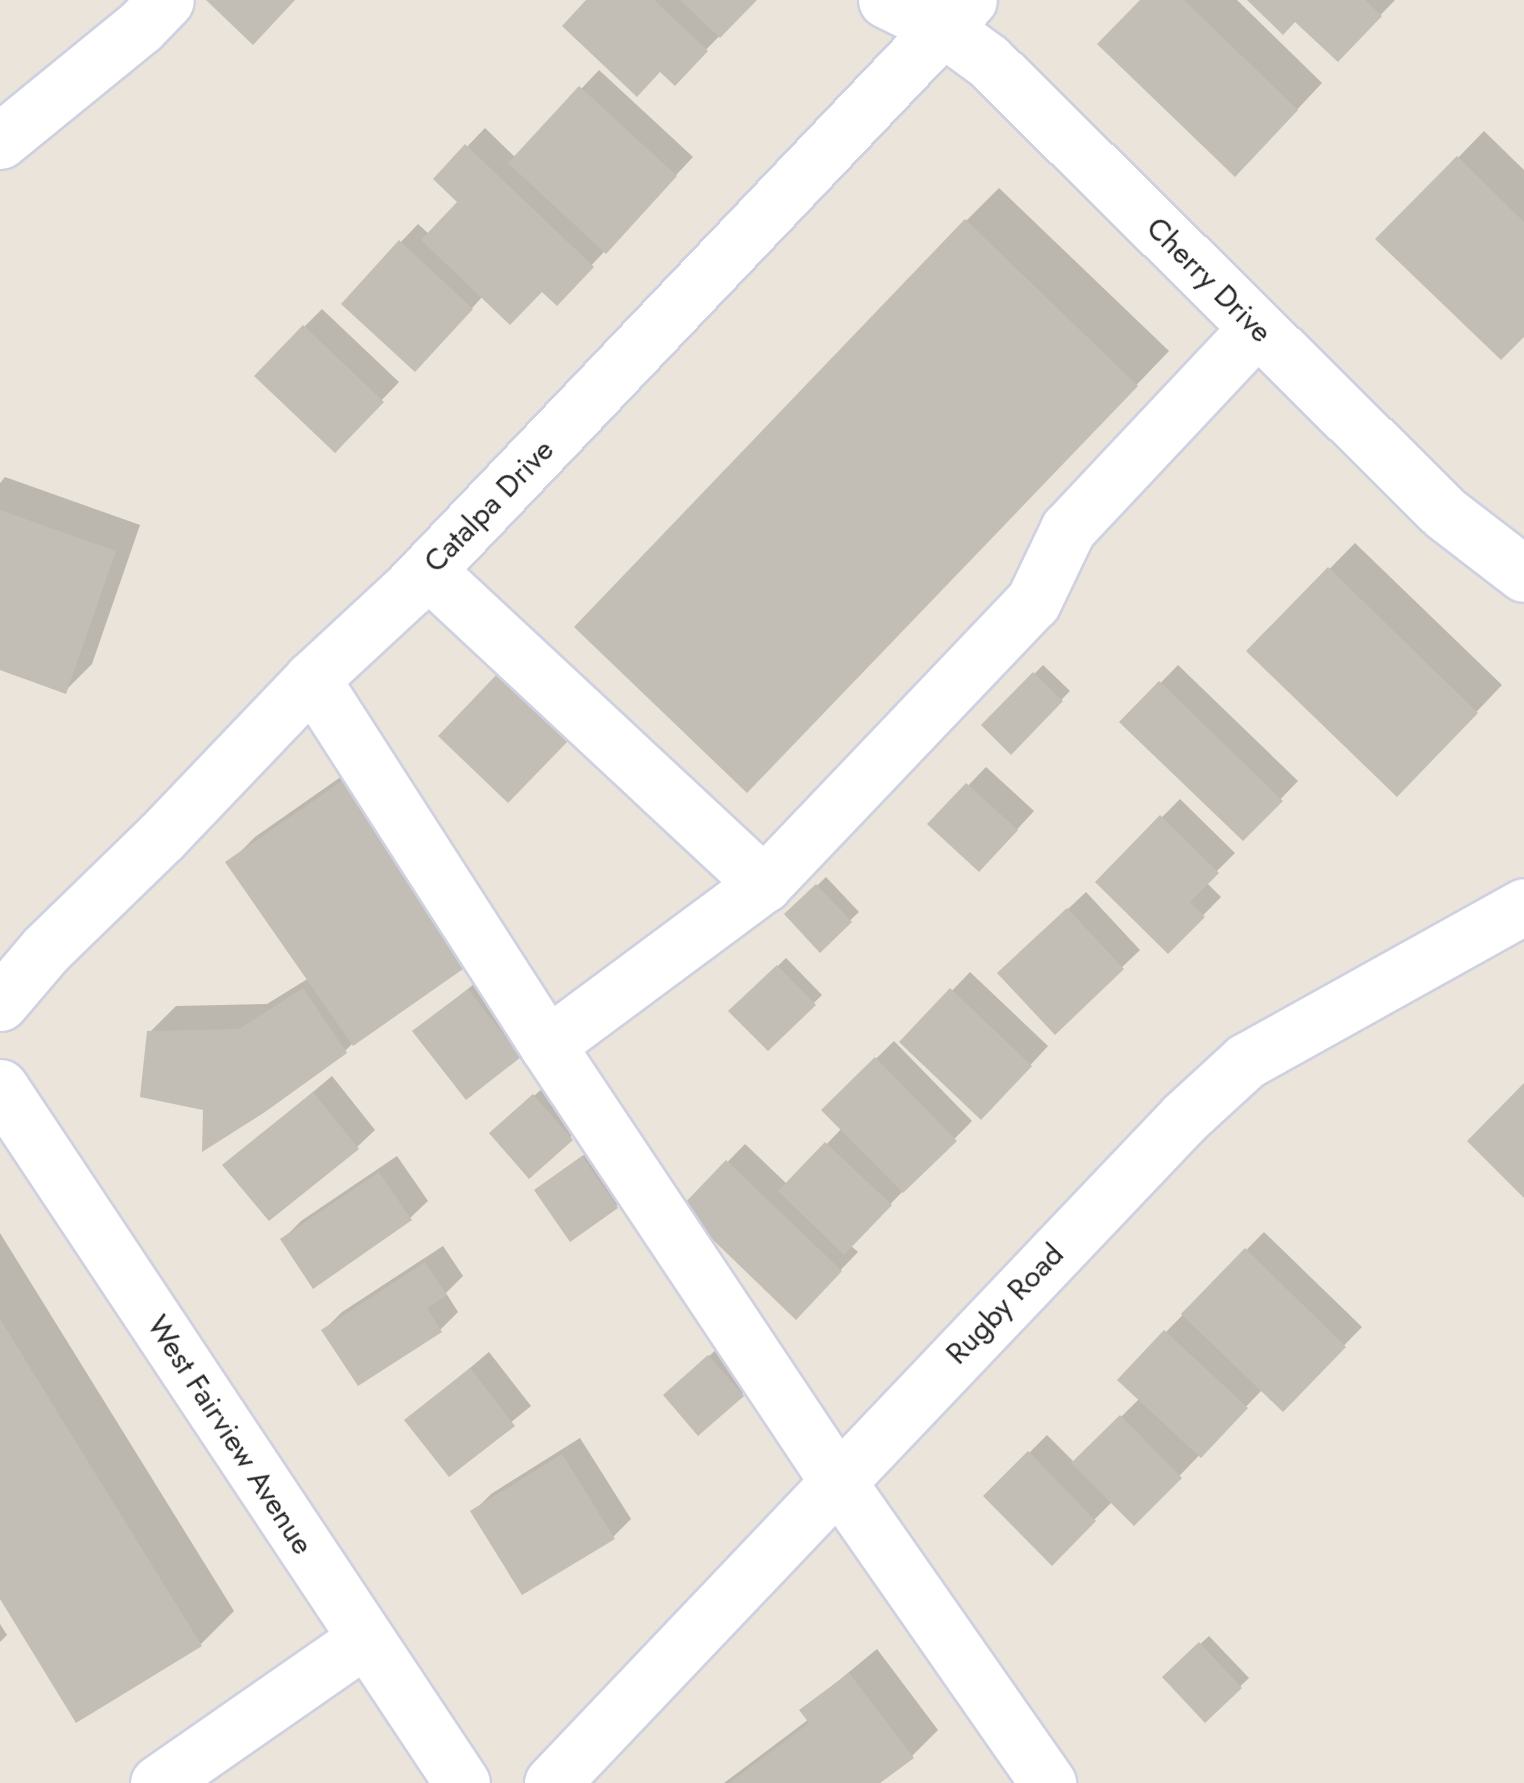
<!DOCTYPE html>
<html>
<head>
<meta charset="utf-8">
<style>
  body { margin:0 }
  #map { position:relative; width:1524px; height:1783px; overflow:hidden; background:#eae4da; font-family:Jost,sans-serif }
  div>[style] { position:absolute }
  .shadow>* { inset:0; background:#0003 }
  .building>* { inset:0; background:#c2beb5 }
  .roads { filter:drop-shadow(2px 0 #cfd1e1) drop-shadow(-2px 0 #cfd1e1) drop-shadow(0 2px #cfd1e1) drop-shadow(0 -2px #cfd1e1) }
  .minor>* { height:55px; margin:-27.5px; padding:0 27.5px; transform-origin:27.5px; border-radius:27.5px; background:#fff }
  span { translate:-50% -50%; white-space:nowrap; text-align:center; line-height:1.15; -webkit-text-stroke:10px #fff; paint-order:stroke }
  .street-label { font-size:30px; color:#282828 }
</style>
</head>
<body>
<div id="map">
  <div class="shadow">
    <i style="clip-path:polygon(590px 0,754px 0,675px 82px)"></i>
    <i style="clip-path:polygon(1143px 0,1237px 0,1322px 83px,1261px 148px)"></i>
    <i style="clip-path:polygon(1251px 0,1395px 0,1338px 59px,1296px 19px)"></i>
    <i style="clip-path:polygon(599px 70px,693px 157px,557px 302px,542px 289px,483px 296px,433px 351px,401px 242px,418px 224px,430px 235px,461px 202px,436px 179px,485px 128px,516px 158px)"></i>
    <i style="clip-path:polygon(1484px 131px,1524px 170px,1524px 334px,1379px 239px)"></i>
    <i style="clip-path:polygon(999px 188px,1169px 351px,780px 757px,966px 221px)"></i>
    <i style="clip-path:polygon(322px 309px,399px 382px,335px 449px,304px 327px)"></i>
    <i style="clip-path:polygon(5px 477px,140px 525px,92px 664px,65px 691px,0 656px,0 483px)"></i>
    <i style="clip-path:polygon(1355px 543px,1502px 685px,1423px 768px,1249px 651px)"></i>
    <i style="clip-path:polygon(1043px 665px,1070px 691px,1011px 751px,985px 725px)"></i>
    <i style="clip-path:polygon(1178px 665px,1298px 781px,1243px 838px,1123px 722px)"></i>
    <i style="clip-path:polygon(372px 755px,355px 1041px,345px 1051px,206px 1108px,149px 1033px,176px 1006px,267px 1004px,309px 978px,229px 863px,255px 837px)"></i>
    <i style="clip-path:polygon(986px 767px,1034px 811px,997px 851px,931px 824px)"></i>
    <i style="clip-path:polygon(1180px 799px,1235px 853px,1206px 882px,1221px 897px,1168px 951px,1098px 882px)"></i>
    <i style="clip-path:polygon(826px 877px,859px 912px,820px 949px,788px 914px)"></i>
    <i style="clip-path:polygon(1086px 892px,1140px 950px,1055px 1031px,1019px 955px)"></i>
    <i style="clip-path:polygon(786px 958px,822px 995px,768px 1048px,732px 1011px)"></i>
    <i style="clip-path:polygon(970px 972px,1048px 1046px,999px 1099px,903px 1042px)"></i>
    <i style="clip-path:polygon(487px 973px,537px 1038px,519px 1055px,416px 1032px)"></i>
    <i style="clip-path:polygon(894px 1041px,972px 1121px,850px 1245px,858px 1252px,796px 1316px,683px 1208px,745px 1144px,788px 1185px,842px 1128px,824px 1110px)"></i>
    <i style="clip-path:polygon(332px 1076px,375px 1130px,357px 1147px,226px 1165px)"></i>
    <i style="clip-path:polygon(543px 1088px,579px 1129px,530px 1175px,501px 1125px)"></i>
    <i style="clip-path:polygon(591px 1150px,624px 1197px,616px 1206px,546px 1182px)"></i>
    <i style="clip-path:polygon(397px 1156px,428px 1201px,410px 1218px,283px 1239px,301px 1221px)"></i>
    <i style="clip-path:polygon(1264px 1232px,1362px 1327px,1283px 1408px,1263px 1389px,1134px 1523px,1113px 1501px,1052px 1562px,986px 1496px,1047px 1435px,1075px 1463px,1140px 1398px,1166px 1332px)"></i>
    <i style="clip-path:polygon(0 1233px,234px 1611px,201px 1644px,0 1595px)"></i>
    <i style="clip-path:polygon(443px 1246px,463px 1276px,446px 1293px,458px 1312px,440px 1330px,324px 1330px,342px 1312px)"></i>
    <i style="clip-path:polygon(718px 1348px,750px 1386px,742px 1394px,674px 1387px)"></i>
    <i style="clip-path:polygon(489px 1352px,531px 1406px,449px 1473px,408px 1420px)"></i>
    <i style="clip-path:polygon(580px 1438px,631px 1519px,613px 1537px,473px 1512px,491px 1494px)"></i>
    <i style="clip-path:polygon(0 1624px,7px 1635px,0 1642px)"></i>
    <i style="clip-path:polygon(1209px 1636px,1249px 1678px,1205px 1720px,1165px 1677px)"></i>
    <i style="clip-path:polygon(877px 1649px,938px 1730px,912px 1756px,876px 1783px,724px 1783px,809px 1719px,803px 1710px)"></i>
  </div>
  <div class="building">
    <i style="clip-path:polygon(206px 0,295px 0,253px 45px)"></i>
    <i style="clip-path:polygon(586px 0,654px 0,708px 51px,675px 86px,660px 72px,637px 97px,562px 26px)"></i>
    <i style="clip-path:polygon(680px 0,757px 0,720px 38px)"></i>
    <i style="clip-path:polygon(1140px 0,1184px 0,1298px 110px,1235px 177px,1097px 44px)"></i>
    <i style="clip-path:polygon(1247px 0,1365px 0,1382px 16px,1338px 62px,1295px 22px,1283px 35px)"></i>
    <i style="clip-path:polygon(579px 86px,677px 176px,606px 254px,508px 163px)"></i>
    <i style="clip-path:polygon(465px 144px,594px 267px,557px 306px,542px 292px,510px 325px,421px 240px,457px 202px,433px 179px)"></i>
    <i style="clip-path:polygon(1457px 156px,1524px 222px,1524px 337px,1501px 360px,1375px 239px)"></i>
    <i style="clip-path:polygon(965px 219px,1138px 386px,747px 793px,574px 627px)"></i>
    <i style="clip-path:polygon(399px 240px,473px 309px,415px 372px,341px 304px)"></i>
    <i style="clip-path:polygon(303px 325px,384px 402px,335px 453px,254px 376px)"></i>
    <i style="clip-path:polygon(0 510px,116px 551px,66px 694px,0 670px)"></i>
    <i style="clip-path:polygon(1328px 567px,1478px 713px,1397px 797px,1246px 651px)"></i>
    <i style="clip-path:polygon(500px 671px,570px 739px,508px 803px,438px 736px)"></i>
    <i style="clip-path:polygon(1033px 672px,1063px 701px,1011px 755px,981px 725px)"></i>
    <i style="clip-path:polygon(1159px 681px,1283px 801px,1243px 841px,1119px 722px)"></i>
    <i style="clip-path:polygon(345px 779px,473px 962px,353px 1046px,225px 862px)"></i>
    <i style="clip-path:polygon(966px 783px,1018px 830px,979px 872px,927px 824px)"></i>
    <i style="clip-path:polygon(1160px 815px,1219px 873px,1190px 902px,1205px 917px,1168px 954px,1095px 882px)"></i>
    <i style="clip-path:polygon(816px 884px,852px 922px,820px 953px,784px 914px)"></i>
    <i style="clip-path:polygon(1067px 908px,1124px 969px,1055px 1035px,997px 973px)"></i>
    <i style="clip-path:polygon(777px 965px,816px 1005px,768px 1051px,728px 1011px)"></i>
    <i style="clip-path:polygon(303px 988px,347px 1053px,265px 1112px,202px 1152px,203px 1110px,140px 1097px,147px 1031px,239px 1029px)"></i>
    <i style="clip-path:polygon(950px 988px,1032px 1066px,981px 1120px,899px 1042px)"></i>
    <i style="clip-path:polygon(468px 989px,521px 1057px,466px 1100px,412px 1031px)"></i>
    <i style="clip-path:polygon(875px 1057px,957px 1141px,903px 1193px,821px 1110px)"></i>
    <i style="clip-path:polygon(1524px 1083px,1524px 1198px,1467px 1141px)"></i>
    <i style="clip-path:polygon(313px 1092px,359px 1149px,269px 1221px,222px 1165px)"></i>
    <i style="clip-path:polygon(533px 1094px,573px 1140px,529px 1179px,489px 1133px)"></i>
    <i style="clip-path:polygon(825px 1142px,892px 1205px,844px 1255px,778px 1191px)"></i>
    <i style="clip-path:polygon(582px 1156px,618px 1208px,570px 1242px,534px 1190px)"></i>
    <i style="clip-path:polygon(726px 1160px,842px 1271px,796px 1320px,680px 1208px)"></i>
    <i style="clip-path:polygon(379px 1172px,412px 1220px,313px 1289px,280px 1239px)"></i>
    <i style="clip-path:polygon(1245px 1248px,1346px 1347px,1283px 1412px,1181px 1314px)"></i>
    <i style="clip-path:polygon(425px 1262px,447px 1295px,427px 1308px,442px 1332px,358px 1386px,321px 1330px)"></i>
    <i style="clip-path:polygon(0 1319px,202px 1646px,76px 1723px,0 1599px)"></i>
    <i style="clip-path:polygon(1164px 1330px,1248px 1408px,1201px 1458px,1117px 1380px)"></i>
    <i style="clip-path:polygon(708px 1355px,744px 1396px,698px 1436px,663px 1395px)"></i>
    <i style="clip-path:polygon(470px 1368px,515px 1426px,449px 1477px,404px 1420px)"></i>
    <i style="clip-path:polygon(1120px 1415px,1182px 1478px,1134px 1526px,1071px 1463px)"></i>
    <i style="clip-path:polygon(1028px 1451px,1096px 1521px,1052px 1566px,983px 1496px)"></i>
    <i style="clip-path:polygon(562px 1454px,615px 1539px,522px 1595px,470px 1511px)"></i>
    <i style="clip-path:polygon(1199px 1642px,1242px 1688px,1205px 1723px,1162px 1677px)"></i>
    <i style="clip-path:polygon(849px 1673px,914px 1758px,880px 1783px,729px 1783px,809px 1723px,799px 1710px)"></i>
  </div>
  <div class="roads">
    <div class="minor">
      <i style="left:886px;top:0;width:64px;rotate:26.2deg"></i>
      <i style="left:943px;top:28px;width:56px;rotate:36.3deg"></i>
      <i style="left:988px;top:61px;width:644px;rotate:44.69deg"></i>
      <i style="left:1446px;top:514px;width:98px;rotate:37.6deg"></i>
      <i style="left:0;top:141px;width:181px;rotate:-39.2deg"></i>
      <i style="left:140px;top:27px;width:37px;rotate:-46deg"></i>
      <i style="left:427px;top:570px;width:461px;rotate:43deg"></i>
      <i style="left:764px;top:884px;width:390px;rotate:-46.4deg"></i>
      <i style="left:1033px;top:602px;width:81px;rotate:-64.4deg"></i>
      <i style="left:1068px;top:529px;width:276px;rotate:-46.8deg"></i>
      <i style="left:312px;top:679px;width:435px;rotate:57.3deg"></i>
      <i style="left:547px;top:1045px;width:521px;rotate:56.34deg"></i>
      <i style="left:836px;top:1479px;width:371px;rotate:55.1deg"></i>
      <i style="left:0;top:1003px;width:71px;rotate:-49.6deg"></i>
      <i style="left:46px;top:949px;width:162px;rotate:-44.2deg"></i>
      <i style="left:162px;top:836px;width:217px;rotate:-46.3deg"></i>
      <i style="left:312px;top:679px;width:134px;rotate:-42.9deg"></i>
      <i style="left:410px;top:588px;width:811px;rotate:-46.45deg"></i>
      <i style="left:547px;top:1045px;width:270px;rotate:-36.6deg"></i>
      <i style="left:0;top:1087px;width:835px;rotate:56.42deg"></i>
      <i style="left:158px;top:1783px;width:252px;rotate:-34.8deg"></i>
      <i style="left:552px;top:1783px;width:919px;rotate:-46.46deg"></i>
      <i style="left:1185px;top:1117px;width:83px;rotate:-42.6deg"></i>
      <i style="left:1246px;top:1061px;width:318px;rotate:-29.1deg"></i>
    </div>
  </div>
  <div class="street-label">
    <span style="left:1209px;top:280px;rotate:45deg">Cherry Drive</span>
    <span style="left:489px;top:506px;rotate:-46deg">Catalpa Drive</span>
    <span style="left:1005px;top:1304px;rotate:-46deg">Rugby Road</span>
    <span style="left:230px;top:1435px;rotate:57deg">West Fairview Avenue</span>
  </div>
</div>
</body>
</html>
